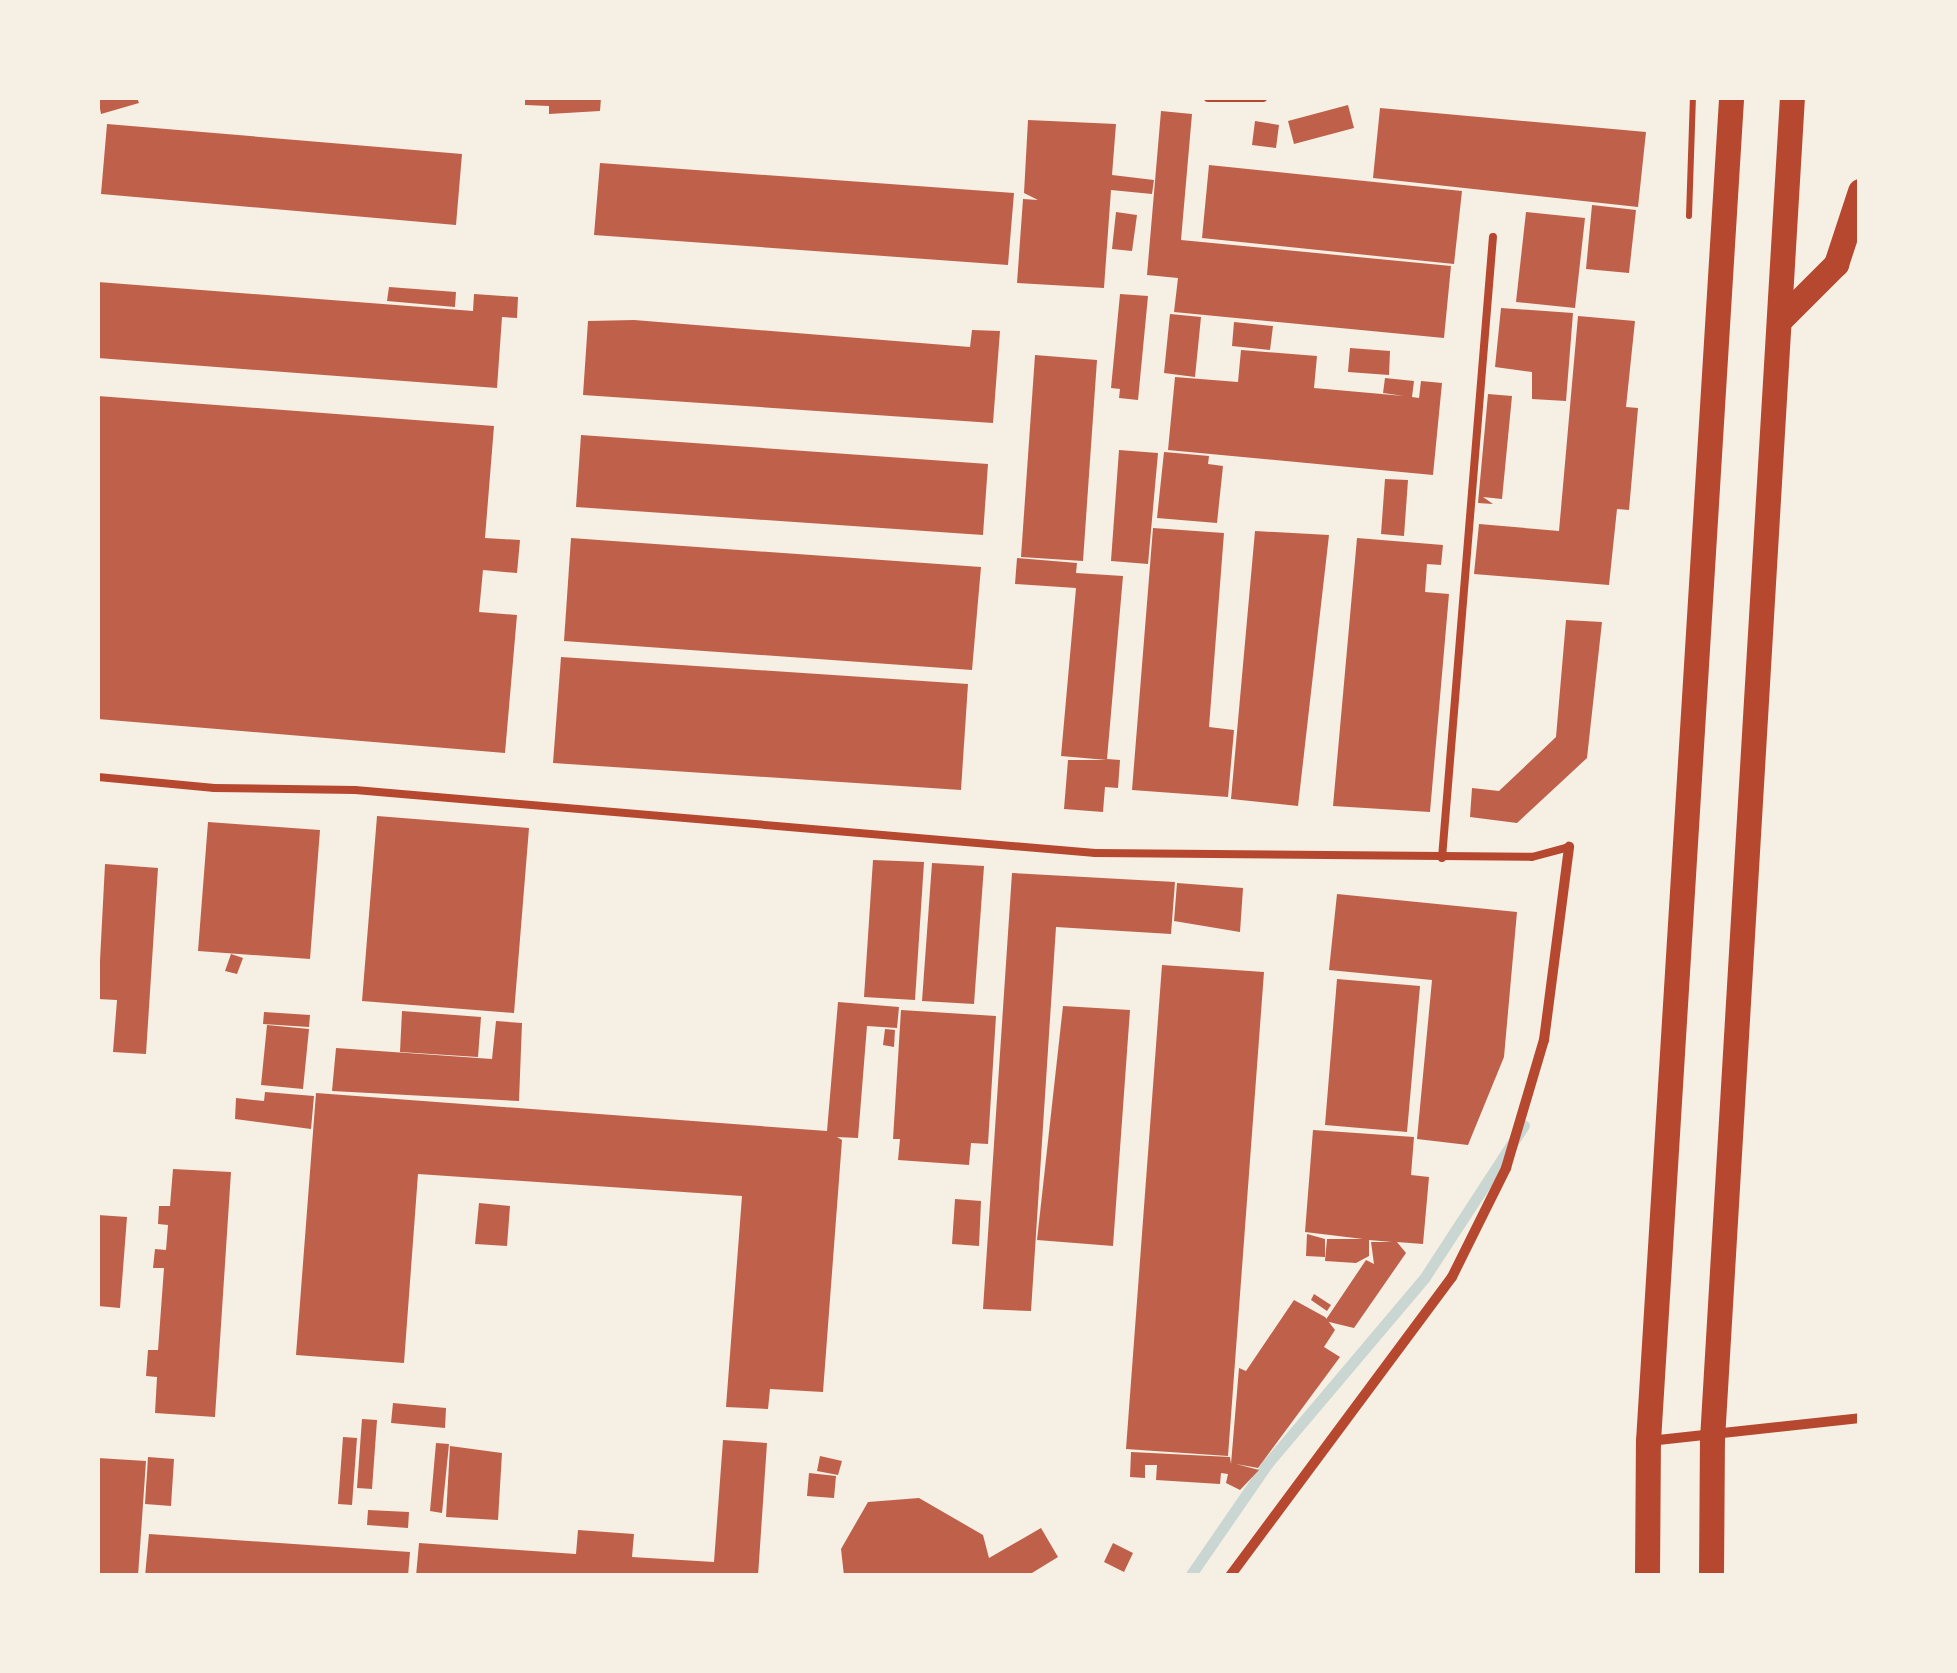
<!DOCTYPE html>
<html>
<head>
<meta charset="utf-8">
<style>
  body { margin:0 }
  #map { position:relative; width:1957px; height:1673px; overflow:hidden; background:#f6efe4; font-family:Overpass,sans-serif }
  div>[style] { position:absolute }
  .stream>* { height:11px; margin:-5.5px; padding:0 5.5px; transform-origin:5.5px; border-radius:5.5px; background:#c9d6d2 }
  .building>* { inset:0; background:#bf614a }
  .path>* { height:6px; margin:-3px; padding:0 3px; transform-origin:3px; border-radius:3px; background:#b5482f }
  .service>* { height:8px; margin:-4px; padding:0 4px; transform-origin:4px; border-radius:4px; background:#b5482f }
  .minor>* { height:10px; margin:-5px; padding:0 5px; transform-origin:5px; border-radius:5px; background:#b5482f }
  .trunk>* { height:25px; margin:-12.5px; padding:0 12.5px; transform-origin:12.5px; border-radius:12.5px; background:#b5482f }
  span { translate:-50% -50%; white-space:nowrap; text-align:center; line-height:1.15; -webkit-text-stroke:8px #f6efe4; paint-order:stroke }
  .frame { position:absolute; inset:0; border:100px solid #f6efe4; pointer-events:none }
</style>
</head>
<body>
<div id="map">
  <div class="stream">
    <i style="left:1190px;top:1576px;width:137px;rotate:-55.4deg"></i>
    <i style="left:1268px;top:1463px;width:243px;rotate:-49.8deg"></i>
    <i style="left:1425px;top:1277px;width:181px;rotate:-56.9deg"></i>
  </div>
  <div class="building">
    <i style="clip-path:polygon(98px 98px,137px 98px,139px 103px,101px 114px)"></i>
    <i style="clip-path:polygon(525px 98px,601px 98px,600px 111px,549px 114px,549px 106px,525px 105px)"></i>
    <i style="clip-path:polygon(1348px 105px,1354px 128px,1294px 144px,1288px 121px)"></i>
    <i style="clip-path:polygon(1380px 108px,1646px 132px,1638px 207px,1373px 178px)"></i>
    <i style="clip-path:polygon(1161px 111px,1192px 114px,1181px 240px,1451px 266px,1444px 338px,1174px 312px,1178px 278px,1147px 275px)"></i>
    <i style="clip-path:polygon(1028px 120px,1116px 124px,1112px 175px,1154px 180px,1152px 194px,1111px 190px,1104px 288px,1017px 283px,1023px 199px,1038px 200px,1024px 193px)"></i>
    <i style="clip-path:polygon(1255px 121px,1279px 125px,1276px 148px,1252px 145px)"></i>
    <i style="clip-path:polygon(107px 124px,462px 154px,456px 225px,101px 194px)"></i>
    <i style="clip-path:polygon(600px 163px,1014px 193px,1008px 265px,594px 235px)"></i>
    <i style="clip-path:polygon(1209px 165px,1462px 191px,1454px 264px,1202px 238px)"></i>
    <i style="clip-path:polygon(1592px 205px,1636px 210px,1629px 273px,1586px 269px)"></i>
    <i style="clip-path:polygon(1116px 212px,1137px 215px,1132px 251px,1112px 249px)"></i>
    <i style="clip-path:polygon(1526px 212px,1585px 218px,1575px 308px,1516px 302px)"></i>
    <i style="clip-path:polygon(98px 282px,473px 311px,474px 294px,518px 297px,517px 318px,502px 317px,497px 388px,98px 358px)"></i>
    <i style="clip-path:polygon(389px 287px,456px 292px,455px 307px,387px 301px)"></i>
    <i style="clip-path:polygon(1120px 294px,1148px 296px,1138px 400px,1119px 398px,1120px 389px,1111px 388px)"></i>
    <i style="clip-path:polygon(1501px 308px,1573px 313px,1566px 401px,1532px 399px,1532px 372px,1495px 367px)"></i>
    <i style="clip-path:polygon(1170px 314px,1201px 317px,1195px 377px,1164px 373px)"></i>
    <i style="clip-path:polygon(1578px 316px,1635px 321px,1626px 407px,1638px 408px,1629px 510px,1617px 509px,1609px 585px,1474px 574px,1479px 524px,1559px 531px)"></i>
    <i style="clip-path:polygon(634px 320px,970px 347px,972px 330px,1000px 331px,993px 423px,583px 395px,588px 321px)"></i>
    <i style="clip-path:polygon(1234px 322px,1273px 326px,1270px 350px,1232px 346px)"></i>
    <i style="clip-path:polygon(1350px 348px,1390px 351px,1389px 375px,1348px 372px)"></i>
    <i style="clip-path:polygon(1241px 350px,1317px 356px,1314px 388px,1404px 396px,1383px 393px,1385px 378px,1414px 381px,1412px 397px,1419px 398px,1421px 381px,1442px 383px,1433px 475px,1168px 450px,1175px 377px,1238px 382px)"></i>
    <i style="clip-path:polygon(1035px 355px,1097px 360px,1083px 561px,1021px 557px)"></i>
    <i style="clip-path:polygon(1488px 394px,1512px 396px,1502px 499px,1483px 497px,1493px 504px,1478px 503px)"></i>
    <i style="clip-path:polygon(98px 396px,494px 426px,485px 538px,520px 540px,517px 573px,483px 570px,479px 612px,517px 615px,505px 753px,98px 719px)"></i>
    <i style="clip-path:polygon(581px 435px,988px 464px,983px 535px,576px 507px)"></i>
    <i style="clip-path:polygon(1119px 450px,1158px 453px,1148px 564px,1111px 561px)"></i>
    <i style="clip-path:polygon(1164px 452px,1209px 456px,1208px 464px,1223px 466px,1217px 523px,1157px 518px)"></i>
    <i style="clip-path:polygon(1385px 479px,1408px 480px,1404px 536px,1381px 534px)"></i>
    <i style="clip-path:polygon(1153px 528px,1224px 533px,1209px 727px,1234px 730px,1228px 797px,1132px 790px)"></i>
    <i style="clip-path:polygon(1255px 531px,1329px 535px,1298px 806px,1231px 799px)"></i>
    <i style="clip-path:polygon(571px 538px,981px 567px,972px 670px,564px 641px)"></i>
    <i style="clip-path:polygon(1357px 538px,1443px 545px,1441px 565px,1427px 564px,1425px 592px,1449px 594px,1430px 812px,1333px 806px)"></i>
    <i style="clip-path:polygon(1017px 558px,1077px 563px,1076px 573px,1123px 576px,1107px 759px,1120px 760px,1118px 788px,1105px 787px,1103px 812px,1064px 809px,1068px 760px,1107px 760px,1061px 756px,1076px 588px,1015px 584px)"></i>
    <i style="clip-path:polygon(1566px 620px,1602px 622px,1587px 758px,1517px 823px,1470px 817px,1472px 788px,1499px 791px,1556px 737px)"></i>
    <i style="clip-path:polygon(561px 657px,968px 684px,961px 790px,553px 763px)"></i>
    <i style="clip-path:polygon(377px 816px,529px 828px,514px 1013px,362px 1001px)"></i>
    <i style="clip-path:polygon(208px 822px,320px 830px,310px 959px,198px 951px)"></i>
    <i style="clip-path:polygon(873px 860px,924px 862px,915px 1000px,864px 997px)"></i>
    <i style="clip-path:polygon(932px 863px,984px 866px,974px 1004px,922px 1001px)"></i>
    <i style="clip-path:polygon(105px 864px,158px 868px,146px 1054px,113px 1052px,117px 1000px,98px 999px)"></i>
    <i style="clip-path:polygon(1012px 873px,1175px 882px,1171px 934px,1056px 927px,1031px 1311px,983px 1309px)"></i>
    <i style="clip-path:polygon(1177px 883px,1243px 888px,1240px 932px,1174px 921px)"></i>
    <i style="clip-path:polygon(1337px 894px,1517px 912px,1504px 1057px,1468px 1145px,1417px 1139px,1432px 980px,1329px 970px)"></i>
    <i style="clip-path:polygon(231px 954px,243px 958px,237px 974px,225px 971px)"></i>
    <i style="clip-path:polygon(1162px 965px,1264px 972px,1228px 1456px,1126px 1449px)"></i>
    <i style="clip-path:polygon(1337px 979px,1420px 986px,1407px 1132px,1325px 1125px)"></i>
    <i style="clip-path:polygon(838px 1002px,899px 1007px,897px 1028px,867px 1026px,858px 1138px,837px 1137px,842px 1140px,823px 1392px,770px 1389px,768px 1409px,726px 1407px,742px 1196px,418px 1174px,404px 1363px,296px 1355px,316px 1093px,827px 1131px)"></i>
    <i style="clip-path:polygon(1063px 1006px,1130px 1010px,1113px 1246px,1037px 1240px)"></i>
    <i style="clip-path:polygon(901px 1010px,996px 1016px,988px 1144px,971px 1143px,969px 1165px,898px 1160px,900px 1139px,893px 1139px)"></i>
    <i style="clip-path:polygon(402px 1011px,481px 1017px,478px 1057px,400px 1052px)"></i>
    <i style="clip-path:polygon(264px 1012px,310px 1015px,309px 1027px,263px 1024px)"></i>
    <i style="clip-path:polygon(496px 1021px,522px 1023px,519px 1101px,332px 1091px,336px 1048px,492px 1059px)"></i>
    <i style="clip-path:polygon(267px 1025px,309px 1029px,303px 1089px,261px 1085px)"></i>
    <i style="clip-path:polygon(885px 1029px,895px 1030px,894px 1047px,883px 1045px)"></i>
    <i style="clip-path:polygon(265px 1092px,314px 1096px,311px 1129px,235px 1119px,236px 1098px,264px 1101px)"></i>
    <i style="clip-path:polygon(1313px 1130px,1414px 1137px,1411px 1175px,1429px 1177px,1423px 1244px,1397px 1242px,1406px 1253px,1354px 1328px,1325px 1321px,1366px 1260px,1374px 1264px,1371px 1242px,1392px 1242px,1369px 1240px,1369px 1256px,1356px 1263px,1325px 1261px,1327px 1239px,1363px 1239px,1305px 1232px)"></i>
    <i style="clip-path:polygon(173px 1169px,231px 1172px,215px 1417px,155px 1413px,157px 1377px,146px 1376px,148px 1350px,158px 1350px,164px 1268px,153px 1268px,155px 1249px,166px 1250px,168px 1225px,158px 1224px,159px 1206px,170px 1206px)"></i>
    <i style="clip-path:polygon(955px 1199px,981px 1201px,979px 1246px,952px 1244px)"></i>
    <i style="clip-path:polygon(479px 1203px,510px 1206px,507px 1246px,475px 1244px)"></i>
    <i style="clip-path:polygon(98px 1215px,127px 1217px,120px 1308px,98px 1306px)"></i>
    <i style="clip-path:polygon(1307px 1234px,1325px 1239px,1325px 1257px,1306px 1256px)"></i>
    <i style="clip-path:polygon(1314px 1294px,1331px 1305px,1327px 1311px,1311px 1300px)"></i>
    <i style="clip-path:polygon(1294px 1300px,1325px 1317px,1335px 1330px,1324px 1347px,1340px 1357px,1258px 1468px,1236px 1464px,1259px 1470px,1240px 1490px,1226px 1483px,1228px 1474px,1221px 1473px,1220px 1484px,1156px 1480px,1157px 1465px,1145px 1465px,1145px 1478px,1130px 1477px,1131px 1452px,1230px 1457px,1231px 1464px,1239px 1368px,1246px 1371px)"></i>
    <i style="clip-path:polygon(393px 1403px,446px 1408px,445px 1428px,391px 1423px)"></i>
    <i style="clip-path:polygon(362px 1419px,377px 1420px,372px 1489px,357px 1488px)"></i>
    <i style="clip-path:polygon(343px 1437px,357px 1438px,352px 1505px,338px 1504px)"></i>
    <i style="clip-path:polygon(723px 1440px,767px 1443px,758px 1576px,416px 1576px,419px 1543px,576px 1554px,578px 1530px,634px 1534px,632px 1557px,714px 1562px)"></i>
    <i style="clip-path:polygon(436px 1443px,449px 1444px,442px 1513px,430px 1511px)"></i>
    <i style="clip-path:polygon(450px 1446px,502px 1453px,498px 1520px,446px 1517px)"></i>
    <i style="clip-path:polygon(820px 1456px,842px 1461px,838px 1475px,817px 1471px)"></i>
    <i style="clip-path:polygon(148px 1457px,174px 1459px,171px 1506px,145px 1504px)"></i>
    <i style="clip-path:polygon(98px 1458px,146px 1461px,138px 1576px,98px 1576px)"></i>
    <i style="clip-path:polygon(809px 1473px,836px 1476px,834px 1498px,807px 1496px)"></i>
    <i style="clip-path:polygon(919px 1498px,983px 1535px,989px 1558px,1041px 1528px,1058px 1557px,1027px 1576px,844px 1576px,841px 1549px,868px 1502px)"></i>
    <i style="clip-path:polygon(368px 1510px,409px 1512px,408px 1528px,367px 1525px)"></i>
    <i style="clip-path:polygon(149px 1534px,410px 1552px,408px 1576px,145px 1576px)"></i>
    <i style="clip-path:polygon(1113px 1543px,1133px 1553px,1124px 1572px,1104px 1562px)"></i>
  </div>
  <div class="path">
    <i style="left:1689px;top:216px;width:118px;rotate:-88.1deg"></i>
  </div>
  <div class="service">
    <i style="left:1208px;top:98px;width:55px"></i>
    <i style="left:98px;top:777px;width:117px;rotate:5.4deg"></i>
    <i style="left:214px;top:788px;width:141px;rotate:0.8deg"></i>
    <i style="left:355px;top:790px;width:743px;rotate:4.87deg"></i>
    <i style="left:1095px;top:853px;width:437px;rotate:0.5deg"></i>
    <i style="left:1532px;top:857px;width:38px;rotate:-15deg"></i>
    <i style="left:1442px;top:858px;width:623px;rotate:-85.31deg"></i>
  </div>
  <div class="minor">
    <i style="left:1649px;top:1441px;width:212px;rotate:-6.2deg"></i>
    <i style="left:1230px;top:1576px;width:372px;rotate:-53.4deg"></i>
    <i style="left:1452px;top:1277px;width:122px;rotate:-63.6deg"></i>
    <i style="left:1506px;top:1168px;width:134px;rotate:-73.5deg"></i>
    <i style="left:1544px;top:1040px;width:195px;rotate:-82.6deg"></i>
  </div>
  <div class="trunk">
    <i style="left:1779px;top:321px;width:81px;rotate:-45deg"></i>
    <i style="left:1836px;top:264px;width:77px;rotate:-71.8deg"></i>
    <i style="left:1647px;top:1576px;width:135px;rotate:-89.6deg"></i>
    <i style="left:1648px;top:1441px;width:1346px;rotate:-86.46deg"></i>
    <i style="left:1711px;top:1576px;width:137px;rotate:-89.6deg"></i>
    <i style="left:1712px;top:1439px;width:1343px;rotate:-86.59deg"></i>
  </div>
  <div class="frame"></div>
</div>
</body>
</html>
